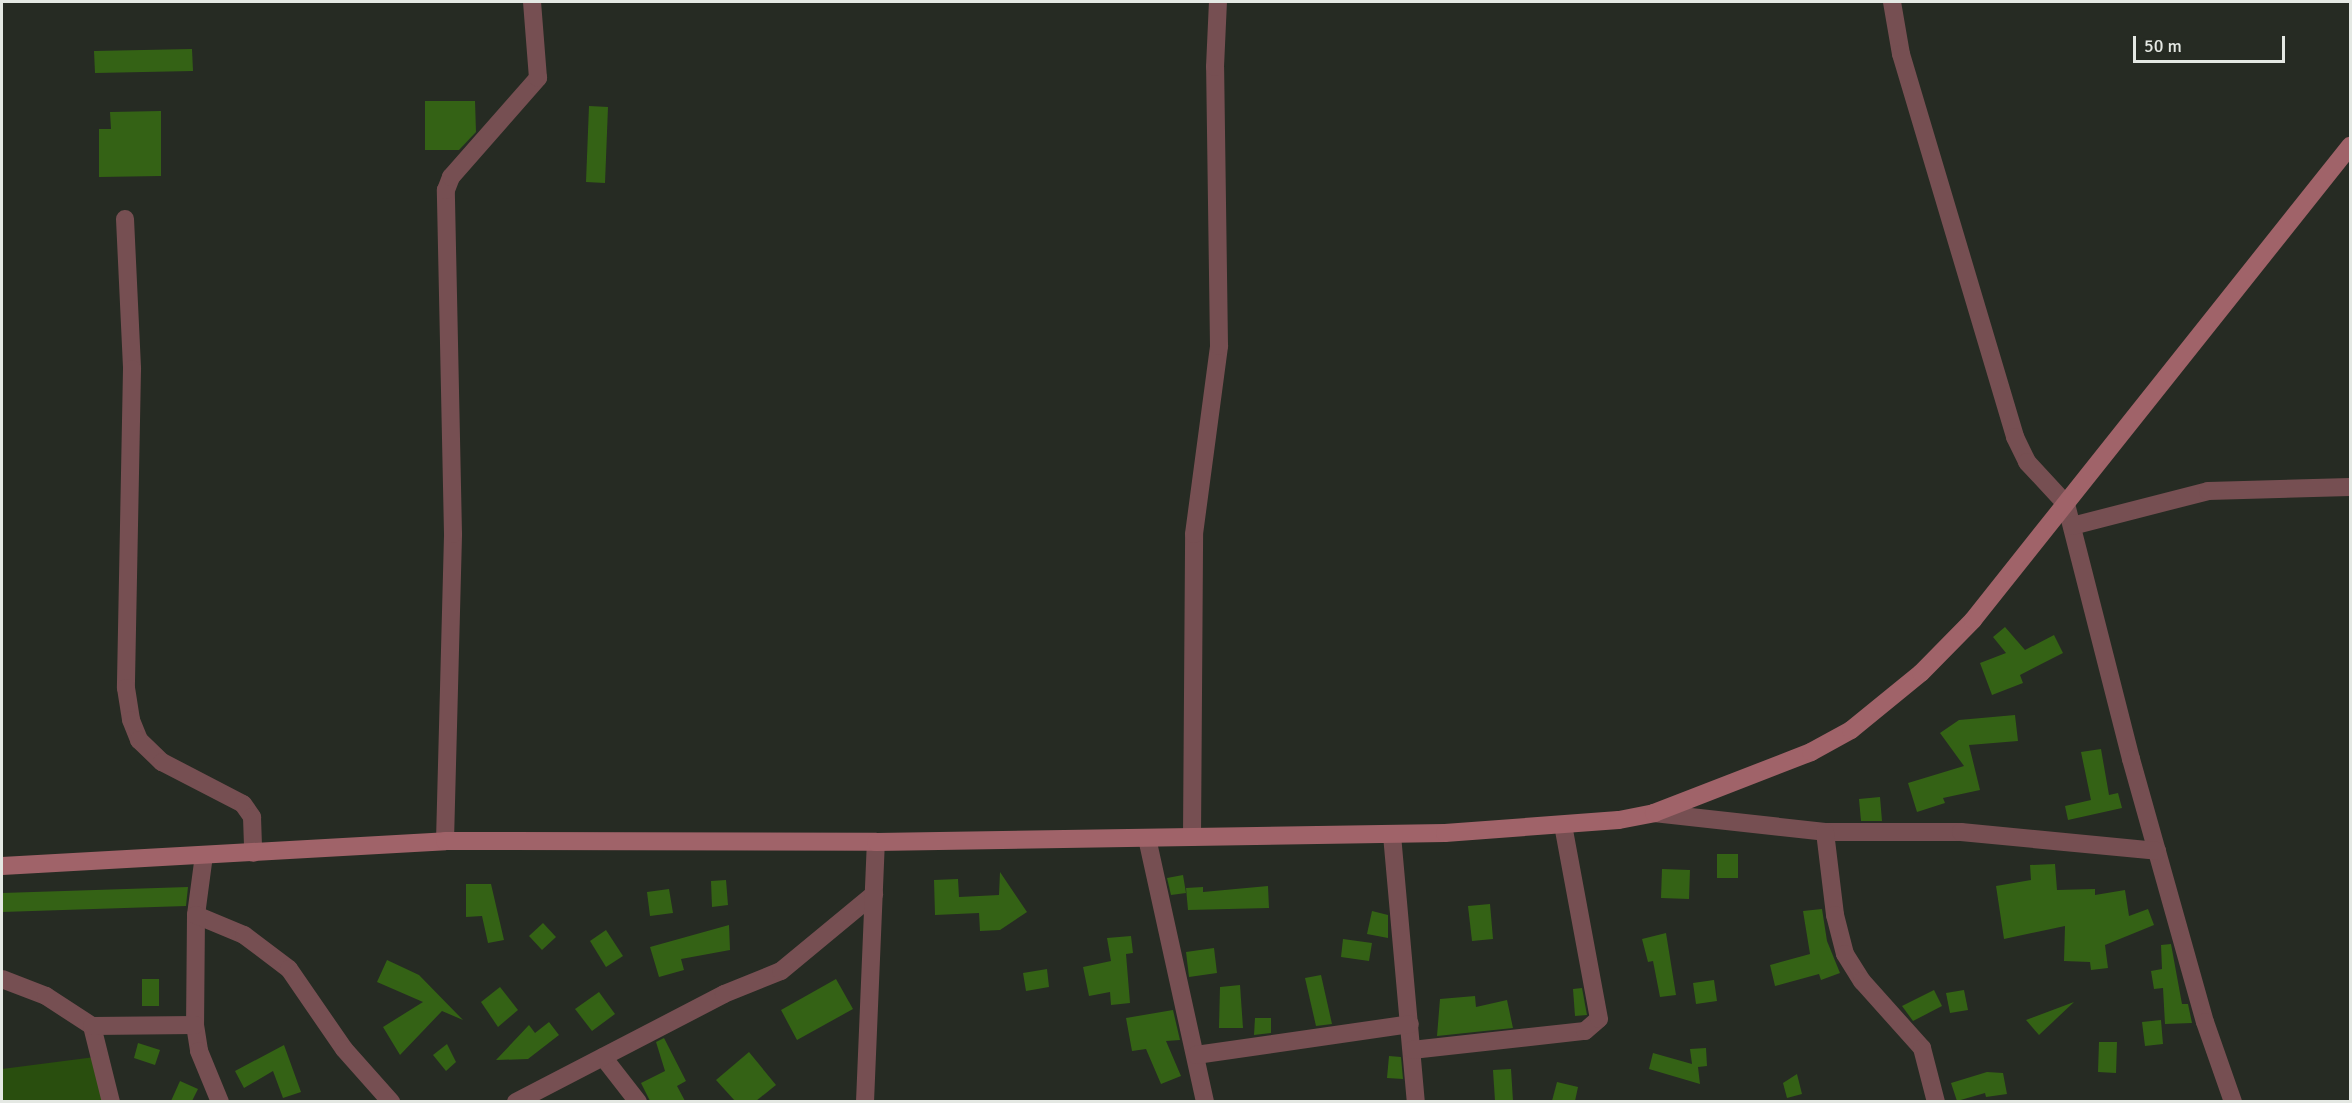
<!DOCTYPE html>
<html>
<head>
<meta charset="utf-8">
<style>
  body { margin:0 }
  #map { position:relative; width:2352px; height:1103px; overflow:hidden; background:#262b23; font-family:Signika,sans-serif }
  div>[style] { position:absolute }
  .green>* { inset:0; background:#294e0e }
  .building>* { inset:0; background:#346215 }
  .street>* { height:18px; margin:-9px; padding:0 9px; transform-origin:9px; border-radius:9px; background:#764f52 }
  .secondary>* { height:18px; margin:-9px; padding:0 9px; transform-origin:9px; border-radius:9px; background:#a06369 }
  span { translate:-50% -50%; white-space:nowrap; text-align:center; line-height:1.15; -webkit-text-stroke:5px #262b23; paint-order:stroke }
  .frame { position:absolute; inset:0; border:3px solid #e4e8e3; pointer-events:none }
  .scale { position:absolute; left:2133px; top:36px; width:152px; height:27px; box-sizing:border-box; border:3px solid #e4e8e3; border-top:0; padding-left:8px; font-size:18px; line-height:21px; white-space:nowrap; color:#e4e8e3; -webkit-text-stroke:4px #262b23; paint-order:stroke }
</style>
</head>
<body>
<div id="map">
  <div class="green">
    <i style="clip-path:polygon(95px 1057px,102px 1101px,2px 1101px,2px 1069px)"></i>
  </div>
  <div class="building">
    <i style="clip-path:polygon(192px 49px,193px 71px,95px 73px,94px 51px)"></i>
    <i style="clip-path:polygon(425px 101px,475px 101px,476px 132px,459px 150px,425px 150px)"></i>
    <i style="clip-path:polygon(589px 106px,608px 107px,605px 183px,586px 182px)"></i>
    <i style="clip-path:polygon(161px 111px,161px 176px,99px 177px,99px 129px,111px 129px,110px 112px)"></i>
    <i style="clip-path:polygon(2005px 627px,2025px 650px,2054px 635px,2063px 653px,2020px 675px,2023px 683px,1992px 695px,1980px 663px,2006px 653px,1993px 637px)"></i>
    <i style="clip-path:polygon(2015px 715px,2018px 741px,1969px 745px,1980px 790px,1943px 798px,1945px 803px,1917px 812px,1908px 783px,1964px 766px,1940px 733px,1959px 720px)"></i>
    <i style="clip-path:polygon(2101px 749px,2109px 795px,2118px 793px,2122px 808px,2068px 820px,2065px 806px,2091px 800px,2081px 752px)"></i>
    <i style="clip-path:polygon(1880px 797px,1882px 821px,1861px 821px,1859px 799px)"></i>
    <i style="clip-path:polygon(1717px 854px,1738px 854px,1738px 878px,1717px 878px)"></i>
    <i style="clip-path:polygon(2055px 864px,2057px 890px,2095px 889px,2095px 895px,2125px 890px,2129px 916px,2148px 909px,2154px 925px,2105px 945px,2108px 968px,2091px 970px,2090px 962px,2064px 961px,2065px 926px,2004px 939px,1996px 886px,2031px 880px,2030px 865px)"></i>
    <i style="clip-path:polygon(1662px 869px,1690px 870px,1689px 899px,1661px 898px)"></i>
    <i style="clip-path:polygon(1000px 872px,1027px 912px,1000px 930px,980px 931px,979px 913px,935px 915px,934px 880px,958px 879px,959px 897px,999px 895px)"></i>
    <i style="clip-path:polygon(1183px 875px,1186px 893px,1171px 895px,1167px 878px)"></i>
    <i style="clip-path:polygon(726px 880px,728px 905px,712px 907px,711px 881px)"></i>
    <i style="clip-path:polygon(466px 884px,491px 884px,504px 940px,488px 943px,482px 916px,466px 917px)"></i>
    <i style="clip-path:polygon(1268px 886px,1269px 908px,1188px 910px,1186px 888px,1203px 887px,1203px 892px)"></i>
    <i style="clip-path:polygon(188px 887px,186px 906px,2px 912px,2px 893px)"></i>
    <i style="clip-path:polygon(669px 889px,673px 913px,650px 916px,647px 892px)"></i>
    <i style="clip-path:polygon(1490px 904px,1493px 939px,1472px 941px,1468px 906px)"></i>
    <i style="clip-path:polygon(1822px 909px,1827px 941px,1840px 973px,1821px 980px,1819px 974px,1775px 986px,1770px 965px,1810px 954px,1803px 911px)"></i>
    <i style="clip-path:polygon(1372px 911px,1388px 915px,1388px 938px,1367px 934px)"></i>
    <i style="clip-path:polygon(543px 923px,556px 937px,542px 950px,529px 936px)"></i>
    <i style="clip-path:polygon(729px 925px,730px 950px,681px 959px,684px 970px,659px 977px,650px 947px)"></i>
    <i style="clip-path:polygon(606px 930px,623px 956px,606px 967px,590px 941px)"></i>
    <i style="clip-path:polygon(1666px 933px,1676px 995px,1660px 997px,1653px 961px,1648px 962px,1642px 939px)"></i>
    <i style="clip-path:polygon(1131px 936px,1133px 953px,1126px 954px,1130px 1003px,1111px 1005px,1110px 992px,1089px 996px,1083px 967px,1111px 961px,1107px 938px)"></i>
    <i style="clip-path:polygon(1343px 939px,1372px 943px,1369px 961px,1341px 957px)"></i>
    <i style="clip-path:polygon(2171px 944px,2182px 1004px,2188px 1004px,2192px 1023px,2165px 1024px,2163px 988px,2154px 989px,2151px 971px,2162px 969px,2161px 945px)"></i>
    <i style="clip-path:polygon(1214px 948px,1217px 973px,1189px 977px,1186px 952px)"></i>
    <i style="clip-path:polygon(387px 960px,419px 975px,463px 1020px,442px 1011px,400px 1055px,383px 1027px,423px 1002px,377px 982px)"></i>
    <i style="clip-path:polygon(1047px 969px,1049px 987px,1026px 991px,1023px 973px)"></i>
    <i style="clip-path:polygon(1321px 975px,1332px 1024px,1316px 1026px,1305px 978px)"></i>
    <i style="clip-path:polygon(142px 979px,159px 979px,159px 1006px,142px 1006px)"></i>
    <i style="clip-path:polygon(836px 979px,853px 1009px,797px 1040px,781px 1010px)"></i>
    <i style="clip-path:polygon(1714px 980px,1717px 1001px,1696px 1004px,1693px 983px)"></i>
    <i style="clip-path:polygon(1240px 985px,1243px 1028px,1219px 1028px,1220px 987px)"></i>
    <i style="clip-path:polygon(500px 987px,518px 1010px,498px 1027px,481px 1002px)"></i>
    <i style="clip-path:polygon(1582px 988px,1587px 1015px,1575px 1016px,1573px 989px)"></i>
    <i style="clip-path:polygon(1934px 990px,1942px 1006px,1913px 1021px,1902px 1006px)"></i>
    <i style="clip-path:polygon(1964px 990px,1968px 1010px,1950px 1013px,1946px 993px)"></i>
    <i style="clip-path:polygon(599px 992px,615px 1014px,592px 1031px,575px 1009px)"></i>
    <i style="clip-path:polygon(1475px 996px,1476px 1007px,1507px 1000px,1513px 1028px,1437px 1036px,1440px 999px)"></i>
    <i style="clip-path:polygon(2074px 1002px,2039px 1035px,2026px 1020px)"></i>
    <i style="clip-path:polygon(1173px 1010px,1180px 1040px,1166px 1041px,1181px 1076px,1161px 1084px,1146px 1049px,1132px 1051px,1126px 1018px)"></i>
    <i style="clip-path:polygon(1255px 1018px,1271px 1018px,1271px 1033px,1254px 1035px)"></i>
    <i style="clip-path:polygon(2161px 1020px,2163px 1044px,2145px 1046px,2142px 1022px)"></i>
    <i style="clip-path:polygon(549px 1022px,559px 1035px,528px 1059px,496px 1060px,529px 1025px,535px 1033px)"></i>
    <i style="clip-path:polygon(664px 1038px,686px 1081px,677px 1086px,685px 1101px,650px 1101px,641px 1083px,665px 1071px,656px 1042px)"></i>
    <i style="clip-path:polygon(2099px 1042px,2117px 1042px,2116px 1073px,2098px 1072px)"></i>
    <i style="clip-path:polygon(138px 1043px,160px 1050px,155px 1065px,134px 1058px)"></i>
    <i style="clip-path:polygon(447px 1044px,456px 1062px,446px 1071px,433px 1055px)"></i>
    <i style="clip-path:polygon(284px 1045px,301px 1092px,283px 1098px,273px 1071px,244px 1088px,235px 1071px)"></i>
    <i style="clip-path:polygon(1706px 1048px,1707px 1066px,1698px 1067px,1700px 1084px,1649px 1069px,1653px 1053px,1692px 1064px,1690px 1049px)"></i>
    <i style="clip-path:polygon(749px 1052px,776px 1085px,756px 1101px,735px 1101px,716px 1080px)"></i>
    <i style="clip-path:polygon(1389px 1056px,1401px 1057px,1403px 1079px,1387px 1078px)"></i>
    <i style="clip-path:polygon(1511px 1069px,1513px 1101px,1495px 1101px,1493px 1070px)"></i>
    <i style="clip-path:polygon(1987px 1072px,2003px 1073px,2007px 1094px,1986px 1097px,1985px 1093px,1957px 1101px,1951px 1083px)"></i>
    <i style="clip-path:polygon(1797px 1074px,1802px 1094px,1787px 1098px,1783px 1083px)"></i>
    <i style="clip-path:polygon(180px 1081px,198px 1089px,192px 1101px,171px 1101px)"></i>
    <i style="clip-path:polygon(1557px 1082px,1578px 1087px,1575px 1101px,1552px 1101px)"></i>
  </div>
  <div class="street">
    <i style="left:1892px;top:2px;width:53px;rotate:80.2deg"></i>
    <i style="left:1901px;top:54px;width:400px;rotate:73.4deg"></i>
    <i style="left:2015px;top:437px;width:28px;rotate:64deg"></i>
    <i style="left:2027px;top:462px;width:57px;rotate:47.1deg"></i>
    <i style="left:2066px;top:504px;width:263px;rotate:75.7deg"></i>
    <i style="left:2131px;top:759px;width:273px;rotate:74.3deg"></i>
    <i style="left:2205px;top:1022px;width:85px;rotate:70.7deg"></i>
    <i style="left:125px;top:219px;width:150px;rotate:87.3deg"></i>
    <i style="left:132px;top:369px;width:319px;rotate:91.1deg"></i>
    <i style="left:126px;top:688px;width:32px;rotate:81deg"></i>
    <i style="left:131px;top:720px;width:22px;rotate:68deg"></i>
    <i style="left:139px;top:740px;width:32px;rotate:44deg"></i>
    <i style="left:162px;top:762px;width:91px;rotate:27.4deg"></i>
    <i style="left:243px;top:804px;width:16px;rotate:55deg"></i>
    <i style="left:252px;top:817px;width:36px;rotate:88deg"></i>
    <i style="left:2072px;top:526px;width:140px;rotate:-14.4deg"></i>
    <i style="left:2208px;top:491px;width:142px;rotate:-1.6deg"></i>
    <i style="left:1654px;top:813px;width:172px;rotate:6.3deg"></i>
    <i style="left:1825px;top:832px;width:136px"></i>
    <i style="left:1961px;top:832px;width:197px;rotate:5.5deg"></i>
    <i style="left:1825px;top:832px;width:84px;rotate:83.1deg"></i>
    <i style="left:1835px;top:915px;width:40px;rotate:75.6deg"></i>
    <i style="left:1845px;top:954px;width:32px;rotate:58deg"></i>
    <i style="left:1862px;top:981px;width:90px;rotate:48.2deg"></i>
    <i style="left:1922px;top:1048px;width:56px;rotate:75.5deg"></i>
    <i style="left:1392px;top:835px;width:268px;rotate:84.9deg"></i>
    <i style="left:1192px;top:837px;width:303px;rotate:-89.6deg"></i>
    <i style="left:1194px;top:534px;width:190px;rotate:-82.4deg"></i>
    <i style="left:1219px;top:346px;width:279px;rotate:-90.8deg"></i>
    <i style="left:1215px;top:67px;width:65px;rotate:-87.4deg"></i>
    <i style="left:1147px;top:838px;width:270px;rotate:77.6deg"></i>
    <i style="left:445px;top:841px;width:307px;rotate:-88.5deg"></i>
    <i style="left:453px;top:534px;width:344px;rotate:-91.2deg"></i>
    <i style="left:446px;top:190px;width:14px;rotate:-69deg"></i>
    <i style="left:451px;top:177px;width:132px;rotate:-48.7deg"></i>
    <i style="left:538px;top:78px;width:76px;rotate:-94.5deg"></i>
    <i style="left:204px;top:855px;width:61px;rotate:97.6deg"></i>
    <i style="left:196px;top:915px;width:110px;rotate:90.5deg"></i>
    <i style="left:195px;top:1025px;width:26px;rotate:81deg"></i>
    <i style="left:199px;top:1051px;width:55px;rotate:67.6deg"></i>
    <i style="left:196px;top:915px;width:52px;rotate:22.6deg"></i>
    <i style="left:244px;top:935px;width:56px;rotate:37.1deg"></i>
    <i style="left:289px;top:969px;width:97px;rotate:55.5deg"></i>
    <i style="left:344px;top:1049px;width:71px;rotate:48.4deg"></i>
    <i style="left:2px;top:979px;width:47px;rotate:21.1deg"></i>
    <i style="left:46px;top:996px;width:55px;rotate:33.1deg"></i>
    <i style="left:92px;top:1026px;width:78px;rotate:76deg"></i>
    <i style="left:92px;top:1026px;width:103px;rotate:-0.6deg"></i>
    <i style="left:1412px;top:1050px;width:174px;rotate:-6.3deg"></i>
    <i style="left:1585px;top:1031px;width:18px;rotate:-41deg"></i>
    <i style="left:1599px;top:1019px;width:197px;rotate:-100.5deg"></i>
    <i style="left:1196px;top:1055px;width:216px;rotate:-8.2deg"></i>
    <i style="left:603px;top:1057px;width:57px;rotate:52.1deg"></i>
    <i style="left:516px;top:1102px;width:234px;rotate:-27.4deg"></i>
    <i style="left:724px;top:994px;width:61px;rotate:-22deg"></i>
    <i style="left:781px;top:971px;width:121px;rotate:-39.6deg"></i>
    <i style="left:865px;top:1102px;width:260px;rotate:-87.6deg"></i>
  </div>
  <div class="secondary">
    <i style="left:2px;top:866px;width:444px;rotate:-3.2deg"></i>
    <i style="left:445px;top:841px;width:431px;rotate:0.1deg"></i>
    <i style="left:876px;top:842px;width:569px;rotate:-0.91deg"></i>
    <i style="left:1445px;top:833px;width:174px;rotate:-4.3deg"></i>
    <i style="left:1619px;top:820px;width:36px;rotate:-11deg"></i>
    <i style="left:1654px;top:813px;width:168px;rotate:-21.2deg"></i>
    <i style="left:1811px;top:752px;width:46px;rotate:-28.8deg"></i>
    <i style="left:1851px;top:730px;width:90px;rotate:-39.2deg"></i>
    <i style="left:1921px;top:673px;width:74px;rotate:-45.5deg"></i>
    <i style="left:1973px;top:620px;width:606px;rotate:-51.5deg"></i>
  </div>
  <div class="frame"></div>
  <div class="scale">50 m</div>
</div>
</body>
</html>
